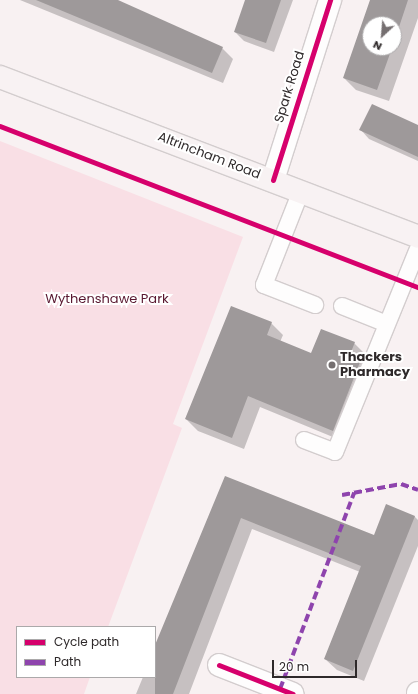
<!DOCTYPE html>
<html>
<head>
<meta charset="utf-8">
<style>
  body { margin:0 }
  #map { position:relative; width:418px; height:694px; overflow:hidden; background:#f8f1f2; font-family:Poppins,sans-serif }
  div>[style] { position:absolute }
  .green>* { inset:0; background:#f9dfe5 }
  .shadow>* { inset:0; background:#0003 }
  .building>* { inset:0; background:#9e999a }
  .roads { filter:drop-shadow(1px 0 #d3cdce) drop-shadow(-1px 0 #d3cdce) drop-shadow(0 1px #d3cdce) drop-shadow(0 -1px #d3cdce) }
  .service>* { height:16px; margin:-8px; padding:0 8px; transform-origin:8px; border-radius:8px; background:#fefdfd }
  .minor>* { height:22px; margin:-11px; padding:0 11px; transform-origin:11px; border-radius:11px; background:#fefdfd }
  .trunk>* { height:22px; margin:-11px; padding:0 11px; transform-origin:11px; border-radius:11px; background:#f8f2f3 }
  .quiet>* { height:4px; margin-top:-2px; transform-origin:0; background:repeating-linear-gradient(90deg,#8e44ad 0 8px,transparent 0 12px) }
  .cycleway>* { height:5px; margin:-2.5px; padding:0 2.5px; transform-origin:2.5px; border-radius:2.5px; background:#d6006c }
  .dots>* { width:11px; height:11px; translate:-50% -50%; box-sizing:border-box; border:2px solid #fff; border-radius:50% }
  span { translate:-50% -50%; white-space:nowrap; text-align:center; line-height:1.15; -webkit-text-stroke:4px #fff; paint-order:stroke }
  .street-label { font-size:13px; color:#2e292a }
  .park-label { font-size:13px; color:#591830 }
  .poi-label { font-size:13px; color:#2e292a; font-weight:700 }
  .left { translate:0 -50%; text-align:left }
  .legend { position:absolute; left:16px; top:626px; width:140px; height:52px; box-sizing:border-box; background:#fff; border:1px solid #aba9aa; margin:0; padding:5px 7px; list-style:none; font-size:12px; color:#2e292a }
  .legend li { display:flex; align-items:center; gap:8px; height:20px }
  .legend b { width:20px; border:1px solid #aba9aa }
  .north { position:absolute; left:362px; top:16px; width:40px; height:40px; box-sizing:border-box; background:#fff; border:1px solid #aba9aa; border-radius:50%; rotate:206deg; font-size:11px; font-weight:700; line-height:16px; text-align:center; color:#2e292a }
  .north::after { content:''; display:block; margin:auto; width:14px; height:18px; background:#756f70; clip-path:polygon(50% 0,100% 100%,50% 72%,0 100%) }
  .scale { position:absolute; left:272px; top:660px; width:85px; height:18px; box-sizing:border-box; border:2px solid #2e292a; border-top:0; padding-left:5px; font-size:12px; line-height:14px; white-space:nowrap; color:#2e292a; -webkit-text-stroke:3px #fff; paint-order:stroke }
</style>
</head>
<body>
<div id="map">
  <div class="green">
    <i style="clip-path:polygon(0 141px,243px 237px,173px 424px,182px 428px,108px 627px,17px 627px,17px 677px,90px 677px,84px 694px,0 694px)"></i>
  </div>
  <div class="shadow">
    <i style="clip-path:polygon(20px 0,116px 0,222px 48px,233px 59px,223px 83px)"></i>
    <i style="clip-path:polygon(246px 0,293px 0,274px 52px,244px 41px,235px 32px)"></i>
    <i style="clip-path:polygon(evenodd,371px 0,418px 0,418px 18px,389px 101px,356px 90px,344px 78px,371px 0,370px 24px,394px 24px,394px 48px,370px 48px,370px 24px)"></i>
    <i style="clip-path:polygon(418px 126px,418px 161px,369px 139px,361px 130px)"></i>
    <i style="clip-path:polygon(271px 323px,283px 335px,280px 342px,312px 355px,354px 343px,366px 355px,345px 442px,260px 407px,244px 449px,198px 431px,186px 419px)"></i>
    <i style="clip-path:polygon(226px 478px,374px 537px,414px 516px,418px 520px,418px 546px,364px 681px,337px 670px,325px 659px,360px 572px,252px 529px,189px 694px,136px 694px,143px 677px,155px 677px,155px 649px)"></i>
  </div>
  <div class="building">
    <i style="clip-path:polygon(36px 0,118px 0,223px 47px,212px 73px)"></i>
    <i style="clip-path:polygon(245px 0,281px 0,266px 43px,234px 32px)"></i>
    <i style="clip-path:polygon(370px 0,408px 0,394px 42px,394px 24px,370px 24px,370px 48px,392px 48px,377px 90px,343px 78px)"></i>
    <i style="clip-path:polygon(372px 104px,418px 125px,418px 157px,359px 130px)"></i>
    <i style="clip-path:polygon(231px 306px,272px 322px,267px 335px,311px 353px,321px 329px,355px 342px,349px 357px,360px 362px,333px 431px,248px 396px,232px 438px,185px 419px)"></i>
    <i style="clip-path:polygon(225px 476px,374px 535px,386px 504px,415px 516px,353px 671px,324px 659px,361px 566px,241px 518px,173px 694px,155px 694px,155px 645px)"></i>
  </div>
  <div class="roads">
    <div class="service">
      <i style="left:301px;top:191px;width:101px;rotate:111.5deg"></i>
      <i style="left:264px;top:285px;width:55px;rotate:21.4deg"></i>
      <i style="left:342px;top:306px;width:48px;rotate:21.8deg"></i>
      <i style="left:304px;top:440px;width:33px;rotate:21deg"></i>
      <i style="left:335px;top:452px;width:219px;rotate:-67.8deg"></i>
    </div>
    <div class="minor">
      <i style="left:273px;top:180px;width:189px;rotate:-72.4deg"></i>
      <i style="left:219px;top:665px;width:79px;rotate:21.4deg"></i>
      <i style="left:418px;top:694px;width:1px;rotate:-90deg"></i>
    </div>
    <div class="trunk">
      <i style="left:0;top:77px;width:448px;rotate:20.9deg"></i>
    </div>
  </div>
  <div class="quiet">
    <i style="left:342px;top:495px;width:60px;rotate:-10.6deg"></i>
    <i style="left:401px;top:484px;width:18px;rotate:19deg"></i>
    <i style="left:280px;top:689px;width:210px;rotate:-69.3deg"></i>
  </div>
  <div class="cycleway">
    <i style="left:0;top:126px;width:448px;rotate:21.1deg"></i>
    <i style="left:273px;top:180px;width:189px;rotate:-72.4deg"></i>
    <i style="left:219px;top:665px;width:79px;rotate:21.4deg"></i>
  </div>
  <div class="dots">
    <i style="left:332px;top:365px;background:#756f70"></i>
  </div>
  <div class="street-label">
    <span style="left:290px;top:87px;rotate:-73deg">Spark Road</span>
    <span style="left:209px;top:156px;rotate:21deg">Altrincham Road</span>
  </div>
  <div class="park-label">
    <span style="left:107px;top:299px">Wythenshawe Park</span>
  </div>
  <div class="poi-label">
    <span class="left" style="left:340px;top:365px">Thackers<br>Pharmacy</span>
  </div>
  <ul class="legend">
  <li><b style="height:5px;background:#d6006c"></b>Cycle path</li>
  <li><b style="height:5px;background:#8e44ad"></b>Path</li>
  </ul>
  <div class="north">N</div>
  <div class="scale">20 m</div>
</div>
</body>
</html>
